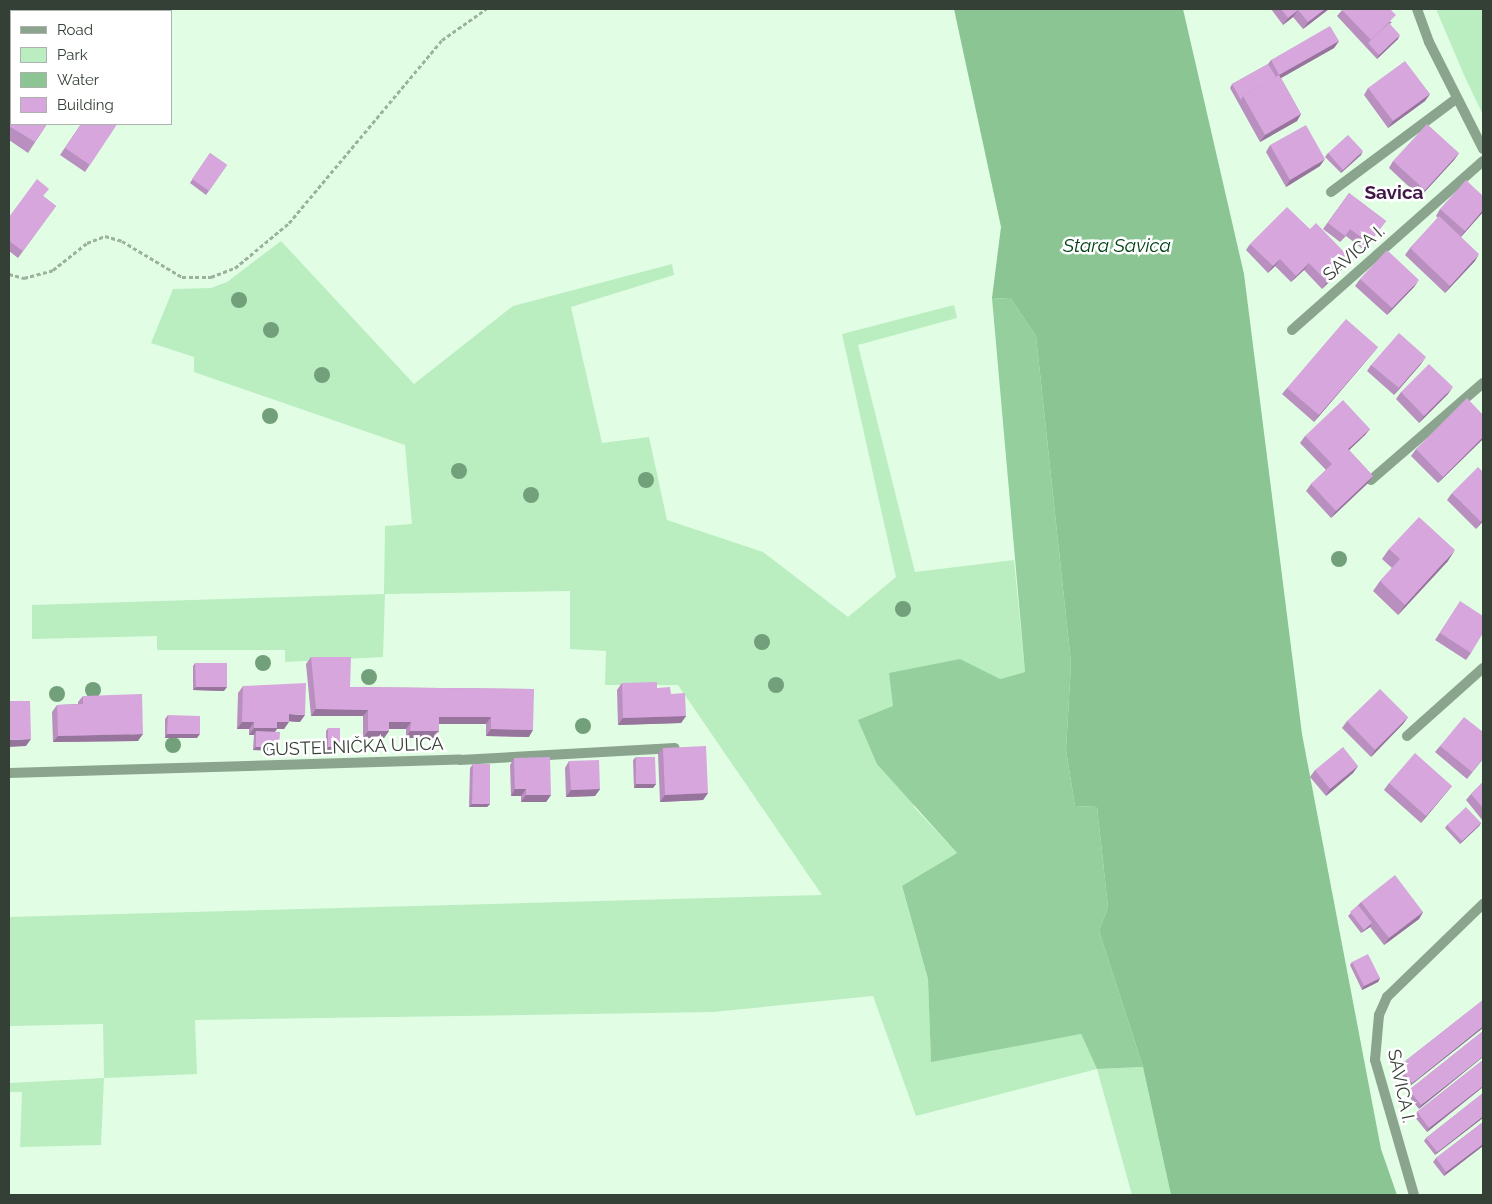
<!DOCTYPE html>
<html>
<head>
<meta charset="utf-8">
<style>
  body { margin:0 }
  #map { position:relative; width:1492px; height:1204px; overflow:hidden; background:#e1fee4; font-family:Raleway,sans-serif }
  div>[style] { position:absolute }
  .green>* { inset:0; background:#baedc0 }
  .forest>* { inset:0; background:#95cf9d }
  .water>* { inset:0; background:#8bc593 }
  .path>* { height:3px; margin-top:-1.5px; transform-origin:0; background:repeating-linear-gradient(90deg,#9cb29e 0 4px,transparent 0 6.5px) }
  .minor>* { height:10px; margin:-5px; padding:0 5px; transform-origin:5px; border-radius:5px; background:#8ba48e }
  .trees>* { width:16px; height:16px; margin:-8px; border-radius:50%; background:#71a07b }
  .wall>* { inset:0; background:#b88fbe }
  .shaded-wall>* { inset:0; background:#96749b }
  .building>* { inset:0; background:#d6a6dd }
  span { translate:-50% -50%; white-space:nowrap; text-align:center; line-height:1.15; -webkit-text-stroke:5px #fff; paint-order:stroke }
  .street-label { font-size:18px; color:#343f35 }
  .neighbourhood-label { font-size:19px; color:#421649; font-weight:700 }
  .water-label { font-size:19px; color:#004417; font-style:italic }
  .frame { position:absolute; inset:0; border:10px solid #343f35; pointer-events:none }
  .legend { position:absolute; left:10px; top:10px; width:162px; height:115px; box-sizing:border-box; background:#fff; border:1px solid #aeb2ae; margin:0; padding:6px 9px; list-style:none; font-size:15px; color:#343f35 }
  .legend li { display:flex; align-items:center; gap:10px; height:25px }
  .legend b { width:25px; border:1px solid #aeb2ae }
</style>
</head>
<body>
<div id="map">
  <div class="green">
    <i style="clip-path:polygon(1436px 9px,1483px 9px,1483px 115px,1464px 75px)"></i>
    <i style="clip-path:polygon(281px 241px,414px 384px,513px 306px,672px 264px,674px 275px,571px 307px,602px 443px,649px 437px,667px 520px,763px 552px,848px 617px,896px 577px,842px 334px,954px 305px,957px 318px,858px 345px,915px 572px,1014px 560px,1025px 672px,1000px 679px,889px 673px,914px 807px,957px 853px,902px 887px,928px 979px,931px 1061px,1081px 1034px,1097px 1069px,1143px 1067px,1171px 1195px,1132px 1195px,1097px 1069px,916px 1116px,873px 996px,713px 1012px,195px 1020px,197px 1074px,104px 1078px,101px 1145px,20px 1147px,22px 1092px,9px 1092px,9px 1083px,104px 1078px,103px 1024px,9px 1026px,9px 917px,822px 895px,678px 685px,605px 685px,606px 651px,570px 649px,570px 591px,385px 594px,383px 657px,285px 662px,285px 650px,157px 650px,157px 636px,32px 639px,32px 605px,384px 594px,385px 526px,412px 524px,405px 445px,194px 372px,194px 357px,151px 343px,173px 289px,211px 288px,227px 282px)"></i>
  </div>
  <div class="forest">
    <i style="clip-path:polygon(992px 298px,1011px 299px,1036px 336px,1071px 663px,1066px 750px,1075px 806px,1097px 807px,1108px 907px,1099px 931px,1143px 1067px,1097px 1069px,1081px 1034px,931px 1062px,928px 979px,902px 886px,957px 853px,877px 764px,858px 720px,893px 706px,889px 673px,960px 659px,1000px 679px,1025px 672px)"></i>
  </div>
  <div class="water">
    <i style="clip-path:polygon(954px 9px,1183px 9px,1244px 274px,1302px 734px,1381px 1149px,1397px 1195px,1171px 1195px,1143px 1067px,1099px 931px,1108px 907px,1097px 807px,1075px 806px,1066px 750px,1071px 663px,1036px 336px,1011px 299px,992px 298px,1001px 227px)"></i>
  </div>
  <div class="path">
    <i style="left:9px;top:274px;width:16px;rotate:15deg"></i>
    <i style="left:24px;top:278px;width:30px;rotate:-15deg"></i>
    <i style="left:53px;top:270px;width:43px;rotate:-38.5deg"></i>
    <i style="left:87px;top:243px;width:19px;rotate:-21deg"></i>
    <i style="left:105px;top:236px;width:18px;rotate:16deg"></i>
    <i style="left:122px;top:241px;width:70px;rotate:31deg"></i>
    <i style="left:182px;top:277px;width:29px"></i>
    <i style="left:211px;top:277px;width:26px;rotate:-21deg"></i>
    <i style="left:235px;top:268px;width:70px;rotate:-39.8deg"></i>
    <i style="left:289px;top:223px;width:239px;rotate:-50.1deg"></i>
    <i style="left:442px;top:40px;width:54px;rotate:-35.2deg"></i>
  </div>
  <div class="minor">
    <i style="left:1417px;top:9px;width:35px;rotate:70deg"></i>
    <i style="left:1429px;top:42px;width:120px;rotate:63.2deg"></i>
    <i style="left:1331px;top:192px;width:157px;rotate:-36.7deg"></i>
    <i style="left:1292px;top:330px;width:255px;rotate:-41.5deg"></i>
    <i style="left:1371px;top:480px;width:148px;rotate:-40.9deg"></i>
    <i style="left:1407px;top:736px;width:102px;rotate:-41.8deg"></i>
    <i style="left:9px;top:773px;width:451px;rotate:-1.7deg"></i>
    <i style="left:460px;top:760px;width:215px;rotate:-3.2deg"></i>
    <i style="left:1414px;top:1195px;width:141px;rotate:-106.1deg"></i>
    <i style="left:1375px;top:1060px;width:45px;rotate:-84.9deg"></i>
    <i style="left:1379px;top:1015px;width:20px;rotate:-66deg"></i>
    <i style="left:1387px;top:997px;width:134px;rotate:-44.1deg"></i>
  </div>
  <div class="trees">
    <i style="left:239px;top:300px"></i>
    <i style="left:271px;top:330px"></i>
    <i style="left:322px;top:375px"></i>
    <i style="left:270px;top:416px"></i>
    <i style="left:459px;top:471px"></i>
    <i style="left:646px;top:480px"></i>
    <i style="left:531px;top:495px"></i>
    <i style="left:1339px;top:559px"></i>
    <i style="left:903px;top:609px"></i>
    <i style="left:762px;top:642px"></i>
    <i style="left:263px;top:663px"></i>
    <i style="left:369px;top:677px"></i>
    <i style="left:776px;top:685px"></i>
    <i style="left:93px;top:690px"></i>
    <i style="left:57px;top:694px"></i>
    <i style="left:583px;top:726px"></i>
    <i style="left:173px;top:745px"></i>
  </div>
  <div class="wall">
    <i style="clip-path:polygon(1271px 9px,1329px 9px,1303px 29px,1293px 17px,1283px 25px)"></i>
    <i style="clip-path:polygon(1343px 9px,1392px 22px,1390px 24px,1398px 39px,1377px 59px,1337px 16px)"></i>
    <i style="clip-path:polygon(1339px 41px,1334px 48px,1281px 78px,1301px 114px,1297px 121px,1260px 142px,1230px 88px,1232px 84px,1268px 64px,1271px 60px)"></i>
    <i style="clip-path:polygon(1368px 88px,1430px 94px,1425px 101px,1388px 128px,1364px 95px)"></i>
    <i style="clip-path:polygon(11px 102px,11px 124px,47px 124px,28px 153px,9px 140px,9px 106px)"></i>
    <i style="clip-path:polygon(81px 124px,117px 124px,85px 172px,60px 155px)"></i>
    <i style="clip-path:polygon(1270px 145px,1320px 166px,1286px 187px,1266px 152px)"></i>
    <i style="clip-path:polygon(210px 153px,227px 165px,206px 195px,190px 183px)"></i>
    <i style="clip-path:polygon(1328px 153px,1361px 155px,1341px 173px,1325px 157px)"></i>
    <i style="clip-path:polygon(1459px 153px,1454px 160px,1420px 197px,1389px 168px,1393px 161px)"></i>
    <i style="clip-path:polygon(1349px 193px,1386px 221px,1364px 250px,1346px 236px,1340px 242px,1323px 229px)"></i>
    <i style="clip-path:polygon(43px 196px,56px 206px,18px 258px,9px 251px,9px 217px)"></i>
    <i style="clip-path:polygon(1483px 196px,1483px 212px,1461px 237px,1475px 261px,1445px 293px,1405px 255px,1410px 248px,1438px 218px,1436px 216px,1440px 209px)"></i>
    <i style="clip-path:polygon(1250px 244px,1346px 265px,1322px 289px,1304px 270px,1291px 282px,1275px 266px,1268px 273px,1246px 250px)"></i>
    <i style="clip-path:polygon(1360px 279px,1414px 287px,1387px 315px,1355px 286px)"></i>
    <i style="clip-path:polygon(1378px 347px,1373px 353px,1314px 422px,1282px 394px,1287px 388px)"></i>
    <i style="clip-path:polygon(1421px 364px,1394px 395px,1367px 371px,1371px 365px)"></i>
    <i style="clip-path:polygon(1401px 392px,1448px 394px,1419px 423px,1396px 399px)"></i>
    <i style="clip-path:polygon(1483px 415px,1483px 439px,1438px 483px,1411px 456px,1416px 449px)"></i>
    <i style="clip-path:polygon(1370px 429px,1365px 435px,1349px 450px,1373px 476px,1368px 483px,1331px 518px,1306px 491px,1311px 484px,1326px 470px,1300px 443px,1305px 436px)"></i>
    <i style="clip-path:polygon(1452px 493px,1483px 521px,1476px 529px,1447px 500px)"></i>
    <i style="clip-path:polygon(1389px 549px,1448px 561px,1398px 615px,1373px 591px,1380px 581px,1392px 568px,1382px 559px)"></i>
    <i style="clip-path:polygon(1456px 608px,1471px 653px,1466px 660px,1435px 640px)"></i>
    <i style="clip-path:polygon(311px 657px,350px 687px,534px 689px,529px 737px,486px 736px,486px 724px,439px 724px,434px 738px,406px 738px,406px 729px,389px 729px,389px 731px,384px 738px,363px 738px,363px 716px,311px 716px,306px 664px)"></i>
    <i style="clip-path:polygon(195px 663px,224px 691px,193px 690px,193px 666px)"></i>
    <i style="clip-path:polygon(622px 683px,657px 688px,671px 694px,686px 716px,681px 723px,618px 725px,617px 690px)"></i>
    <i style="clip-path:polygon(243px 686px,300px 722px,289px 721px,284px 729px,277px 729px,275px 732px,279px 747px,277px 751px,253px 750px,254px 735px,249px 735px,249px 729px,237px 729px,238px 693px)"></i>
    <i style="clip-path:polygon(83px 696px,138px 741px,53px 742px,52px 712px,57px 705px,78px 704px,78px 702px)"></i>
    <i style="clip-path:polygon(168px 715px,197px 738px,165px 738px,165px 719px)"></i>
    <i style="clip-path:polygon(1408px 717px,1403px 724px,1371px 757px,1342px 728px,1347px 721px)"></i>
    <i style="clip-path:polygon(328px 728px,337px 750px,326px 750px,326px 731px)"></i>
    <i style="clip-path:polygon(1483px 732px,1483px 759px,1467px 779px,1435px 752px,1440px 746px)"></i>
    <i style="clip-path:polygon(663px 748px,708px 793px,703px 800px,660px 802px,658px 754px)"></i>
    <i style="clip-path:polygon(636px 757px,656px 784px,653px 788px,634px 788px,633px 760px)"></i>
    <i style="clip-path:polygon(514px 758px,551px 795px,546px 802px,521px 802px,521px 796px,511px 796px,510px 765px)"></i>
    <i style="clip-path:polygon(569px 761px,600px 789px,595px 796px,566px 797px,565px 768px)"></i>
    <i style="clip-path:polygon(473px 764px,490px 804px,487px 807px,469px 807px,470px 768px)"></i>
    <i style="clip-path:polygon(1358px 766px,1353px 773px,1326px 796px,1310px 777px,1315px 770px)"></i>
    <i style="clip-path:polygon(1483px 782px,1483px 821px,1466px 800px,1471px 794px)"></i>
    <i style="clip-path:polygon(1389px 783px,1452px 786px,1447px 792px,1421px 823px,1384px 790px)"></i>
    <i style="clip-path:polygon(1481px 823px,1479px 826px,1460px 844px,1445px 828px,1447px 825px)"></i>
    <i style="clip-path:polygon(1361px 902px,1423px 912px,1419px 919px,1384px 945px,1370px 927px,1361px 933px,1348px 916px)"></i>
    <i style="clip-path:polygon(1352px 962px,1380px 978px,1378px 982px,1362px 990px,1350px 965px)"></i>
    <i style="clip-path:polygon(1483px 1000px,1410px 1086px,1397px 1070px,1399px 1066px)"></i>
    <i style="clip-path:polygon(1483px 1031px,1419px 1109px,1406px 1093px,1409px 1090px)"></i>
    <i style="clip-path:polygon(1483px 1060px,1483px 1087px,1427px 1132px,1414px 1116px,1417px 1112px)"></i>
    <i style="clip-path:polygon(1483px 1093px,1435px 1155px,1424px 1141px,1426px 1138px)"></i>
    <i style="clip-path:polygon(1483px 1122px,1483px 1146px,1444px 1176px,1433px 1162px,1436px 1158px)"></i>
  </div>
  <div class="shaded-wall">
    <i style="clip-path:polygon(1325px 9px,1329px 9px,1303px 29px,1308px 22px)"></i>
    <i style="clip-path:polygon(1298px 10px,1293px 17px,1283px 25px,1288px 18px)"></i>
    <i style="clip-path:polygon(1400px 35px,1398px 39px,1377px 59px,1379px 55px)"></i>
    <i style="clip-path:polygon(1339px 41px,1334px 48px,1274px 82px,1279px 75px)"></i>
    <i style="clip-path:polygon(1430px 94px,1425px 101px,1388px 128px,1393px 121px)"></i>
    <i style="clip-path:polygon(1301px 114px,1297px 121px,1260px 142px,1265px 135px)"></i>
    <i style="clip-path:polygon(1363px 151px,1361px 155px,1341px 173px,1343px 170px)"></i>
    <i style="clip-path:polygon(1459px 153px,1454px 160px,1420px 197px,1425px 190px)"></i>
    <i style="clip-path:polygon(1325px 159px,1320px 166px,1286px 187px,1290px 180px)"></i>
    <i style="clip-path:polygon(1483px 210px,1483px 212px,1460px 238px,1465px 231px)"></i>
    <i style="clip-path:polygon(1479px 254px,1475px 261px,1445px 293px,1450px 286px)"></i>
    <i style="clip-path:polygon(1350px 258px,1346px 265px,1322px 289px,1327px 282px)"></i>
    <i style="clip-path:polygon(1280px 259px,1275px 266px,1268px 273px,1273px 266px)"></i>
    <i style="clip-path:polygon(1309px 263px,1304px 270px,1291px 282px,1296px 276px)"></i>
    <i style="clip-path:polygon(1419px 280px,1414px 287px,1387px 315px,1392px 308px)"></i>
    <i style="clip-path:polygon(1378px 347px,1373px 353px,1314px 422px,1319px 415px)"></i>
    <i style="clip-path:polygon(1426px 357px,1421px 364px,1394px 395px,1399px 388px)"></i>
    <i style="clip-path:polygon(1453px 387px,1448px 394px,1419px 423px,1424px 416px)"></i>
    <i style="clip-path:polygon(1370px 429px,1365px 435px,1343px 456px,1348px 449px)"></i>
    <i style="clip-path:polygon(1483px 437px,1483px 439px,1438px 483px,1443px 477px)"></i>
    <i style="clip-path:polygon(1373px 476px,1368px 483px,1331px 518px,1336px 511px)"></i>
    <i style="clip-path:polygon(1483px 519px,1483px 521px,1476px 529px,1481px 522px)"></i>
    <i style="clip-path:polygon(1455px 550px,1448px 561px,1398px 615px,1405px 605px)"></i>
    <i style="clip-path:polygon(196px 687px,227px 687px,224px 691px,193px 690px)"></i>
    <i style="clip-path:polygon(316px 709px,368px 710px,363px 716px,311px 716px)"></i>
    <i style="clip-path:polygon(289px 714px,305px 715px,300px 722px,284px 721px)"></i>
    <i style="clip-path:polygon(686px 716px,681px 723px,618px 725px,623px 718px)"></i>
    <i style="clip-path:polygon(439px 717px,491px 717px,486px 724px,434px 724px)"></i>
    <i style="clip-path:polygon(1408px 717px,1403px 724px,1371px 757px,1375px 750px)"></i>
    <i style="clip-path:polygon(242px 722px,254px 722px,249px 729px,237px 729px)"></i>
    <i style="clip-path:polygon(277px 722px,289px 722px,284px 729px,277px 729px,272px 735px,256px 731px,254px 735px,249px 735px,254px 728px)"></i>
    <i style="clip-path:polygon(389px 722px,411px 722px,406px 729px,384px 729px)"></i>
    <i style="clip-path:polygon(491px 729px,533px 730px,529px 737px,486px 736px)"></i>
    <i style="clip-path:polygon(368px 731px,389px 731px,384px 738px,363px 738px)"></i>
    <i style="clip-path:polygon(410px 731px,439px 731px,434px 738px,406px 738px)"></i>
    <i style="clip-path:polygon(143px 734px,138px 741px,53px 742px,58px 736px)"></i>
    <i style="clip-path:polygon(167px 734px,200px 734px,197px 738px,165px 738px)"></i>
    <i style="clip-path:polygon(31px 739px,26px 746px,9px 747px,9px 740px)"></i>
    <i style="clip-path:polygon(256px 747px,279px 747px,277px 751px,253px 750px)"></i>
    <i style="clip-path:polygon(328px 747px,340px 747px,337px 750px,326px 750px)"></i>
    <i style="clip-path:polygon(1358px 766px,1353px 773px,1326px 796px,1330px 789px)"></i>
    <i style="clip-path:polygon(636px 784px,656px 784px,653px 788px,634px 788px)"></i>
    <i style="clip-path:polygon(1452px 786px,1447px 792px,1421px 823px,1426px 816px)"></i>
    <i style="clip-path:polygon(515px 789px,526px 789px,521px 796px,511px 796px)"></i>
    <i style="clip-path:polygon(600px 789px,595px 796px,566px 797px,571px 790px)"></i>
    <i style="clip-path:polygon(708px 793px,703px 800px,660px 802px,665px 795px)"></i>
    <i style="clip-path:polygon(526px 795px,551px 795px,546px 802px,521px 802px)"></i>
    <i style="clip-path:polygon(472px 804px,490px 804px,487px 807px,469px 807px)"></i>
    <i style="clip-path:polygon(1481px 823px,1479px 826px,1460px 844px,1462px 841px)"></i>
    <i style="clip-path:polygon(1423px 912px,1419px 919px,1384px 945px,1389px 938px)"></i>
    <i style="clip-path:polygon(1372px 923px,1370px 927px,1361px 933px,1364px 930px)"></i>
    <i style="clip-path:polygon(1380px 978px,1378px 982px,1362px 990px,1364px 986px)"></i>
    <i style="clip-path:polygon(1483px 1026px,1483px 1028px,1410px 1086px,1412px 1083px)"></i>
    <i style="clip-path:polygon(1483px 1056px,1483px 1057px,1419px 1109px,1421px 1105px)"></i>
    <i style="clip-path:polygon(1483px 1086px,1483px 1087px,1427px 1132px,1429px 1128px)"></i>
    <i style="clip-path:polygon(1483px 1116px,1483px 1118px,1435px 1155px,1437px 1152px)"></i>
    <i style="clip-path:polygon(1483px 1144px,1483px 1146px,1444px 1176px,1446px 1172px)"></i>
  </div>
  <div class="building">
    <i style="clip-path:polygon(73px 9px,106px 9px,109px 11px,71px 11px)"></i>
    <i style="clip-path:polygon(1281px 9px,1325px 9px,1308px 22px,1298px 10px,1288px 18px)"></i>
    <i style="clip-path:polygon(1343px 9px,1390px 9px,1396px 15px,1371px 40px,1342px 10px)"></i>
    <i style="clip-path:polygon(1389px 23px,1400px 35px,1379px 55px,1368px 43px)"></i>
    <i style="clip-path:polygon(1330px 26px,1339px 41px,1279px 75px,1301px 114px,1265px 135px,1243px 96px,1279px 75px,1271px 60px)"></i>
    <i style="clip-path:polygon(1405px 61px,1430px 94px,1393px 121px,1368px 88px)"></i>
    <i style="clip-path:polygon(1268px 64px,1276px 77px,1243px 96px,1241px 100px,1232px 84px)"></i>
    <i style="clip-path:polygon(11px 103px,11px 124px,47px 124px,35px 142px,9px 126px,9px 107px)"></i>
    <i style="clip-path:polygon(81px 124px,117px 124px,90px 165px,65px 148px)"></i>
    <i style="clip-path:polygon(1427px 124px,1459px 153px,1425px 190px,1393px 161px)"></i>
    <i style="clip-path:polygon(1306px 125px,1325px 159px,1290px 180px,1270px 145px)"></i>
    <i style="clip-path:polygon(1348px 135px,1363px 151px,1343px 170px,1328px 153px)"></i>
    <i style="clip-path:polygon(210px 153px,227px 165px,209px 191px,192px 179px)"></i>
    <i style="clip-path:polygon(37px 179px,49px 189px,43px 196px,56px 206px,23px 251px,9px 241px,9px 217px)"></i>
    <i style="clip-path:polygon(1466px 180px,1483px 196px,1483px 210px,1465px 231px,1440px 209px)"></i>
    <i style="clip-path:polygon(1349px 193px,1386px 221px,1369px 243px,1350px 229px,1345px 236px,1328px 223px)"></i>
    <i style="clip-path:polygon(1287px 207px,1310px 229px,1316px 223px,1350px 258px,1327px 282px,1309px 263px,1296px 276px,1280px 259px,1273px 266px,1250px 244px)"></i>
    <i style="clip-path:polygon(1439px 216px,1479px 254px,1450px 286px,1410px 248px)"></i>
    <i style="clip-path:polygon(1387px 250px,1419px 280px,1392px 308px,1360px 279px)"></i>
    <i style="clip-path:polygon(1346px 319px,1378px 347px,1319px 415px,1287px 388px)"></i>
    <i style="clip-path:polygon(1399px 333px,1426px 357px,1399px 388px,1371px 365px)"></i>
    <i style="clip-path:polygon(1429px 364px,1453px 387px,1424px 416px,1401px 392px)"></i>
    <i style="clip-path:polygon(1467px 398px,1483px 415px,1483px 437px,1443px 477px,1416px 449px)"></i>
    <i style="clip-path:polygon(1343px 400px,1370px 429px,1348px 449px,1373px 476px,1336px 511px,1311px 484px,1332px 464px,1305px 436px)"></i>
    <i style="clip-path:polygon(1478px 467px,1483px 472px,1483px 519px,1481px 522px,1452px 493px)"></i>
    <i style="clip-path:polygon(1419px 517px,1455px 550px,1405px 605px,1380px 581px,1400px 559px,1389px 549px)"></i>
    <i style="clip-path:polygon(1460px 601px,1483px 616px,1483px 633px,1471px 653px,1440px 633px)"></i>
    <i style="clip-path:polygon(311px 657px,351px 657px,350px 687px,534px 689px,533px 730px,491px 729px,491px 717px,439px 717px,439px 731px,410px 731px,411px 722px,389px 722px,389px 731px,368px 731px,368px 710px,316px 709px)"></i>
    <i style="clip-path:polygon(195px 663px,227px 663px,227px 687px,196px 687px)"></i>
    <i style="clip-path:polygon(657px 682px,657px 688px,670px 687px,671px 694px,685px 693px,686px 716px,623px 718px,622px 683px)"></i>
    <i style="clip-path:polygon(306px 683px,305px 715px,289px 714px,289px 722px,277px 722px,277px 728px,254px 728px,254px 722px,242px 722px,243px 686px)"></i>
    <i style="clip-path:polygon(1380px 689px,1408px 717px,1375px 750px,1347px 721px)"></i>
    <i style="clip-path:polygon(142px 694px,143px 734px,58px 736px,57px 705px,83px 704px,83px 696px)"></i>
    <i style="clip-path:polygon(9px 701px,30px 701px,31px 739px,9px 740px)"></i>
    <i style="clip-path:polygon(168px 715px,200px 716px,200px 734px,167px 734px)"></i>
    <i style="clip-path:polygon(1464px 717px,1483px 732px,1483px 758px,1472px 772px,1440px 746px)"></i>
    <i style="clip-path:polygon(328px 728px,340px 728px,340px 747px,328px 747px)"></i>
    <i style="clip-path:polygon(256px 731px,280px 732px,279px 747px,256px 747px)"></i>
    <i style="clip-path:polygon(706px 746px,708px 793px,665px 795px,663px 748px)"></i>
    <i style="clip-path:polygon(1343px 747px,1358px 766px,1330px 789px,1315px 770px)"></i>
    <i style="clip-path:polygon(1415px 753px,1452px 786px,1426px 816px,1389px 783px)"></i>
    <i style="clip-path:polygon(550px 757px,551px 795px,526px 795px,526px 789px,515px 789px,514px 758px)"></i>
    <i style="clip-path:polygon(636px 757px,655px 757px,656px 784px,636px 784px)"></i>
    <i style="clip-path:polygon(599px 760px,600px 789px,571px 790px,569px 761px)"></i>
    <i style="clip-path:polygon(473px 764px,490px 764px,490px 804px,472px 804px)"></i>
    <i style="clip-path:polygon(1483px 782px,1483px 808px,1471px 794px)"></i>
    <i style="clip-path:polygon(1466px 807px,1481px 823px,1462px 841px,1447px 825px)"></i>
    <i style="clip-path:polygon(1395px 875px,1423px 912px,1389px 938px,1361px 902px)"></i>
    <i style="clip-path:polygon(1358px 905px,1372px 923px,1364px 930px,1350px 912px)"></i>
    <i style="clip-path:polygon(1368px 954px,1380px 978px,1364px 986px,1352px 962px)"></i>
    <i style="clip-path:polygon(1483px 1000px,1483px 1026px,1412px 1083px,1399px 1066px)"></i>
    <i style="clip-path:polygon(1483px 1031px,1483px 1056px,1421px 1105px,1409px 1090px)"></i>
    <i style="clip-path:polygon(1483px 1060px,1483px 1086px,1429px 1128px,1417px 1112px)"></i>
    <i style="clip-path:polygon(1483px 1093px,1483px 1116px,1437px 1152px,1426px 1138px)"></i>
    <i style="clip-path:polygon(1483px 1122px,1483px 1144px,1446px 1172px,1436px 1158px)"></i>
  </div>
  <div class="street-label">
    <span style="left:1354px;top:253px;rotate:-41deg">SAVICA I.</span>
    <span style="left:353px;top:747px;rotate:-2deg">GUSTELNIČKA ULICA</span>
    <span style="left:1401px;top:1086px;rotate:78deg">SAVICA I.</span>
  </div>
  <div class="neighbourhood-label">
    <span style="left:1394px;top:193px">Savica</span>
  </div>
  <div class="water-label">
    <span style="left:1117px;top:246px">Stara Savica</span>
  </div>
  <div class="frame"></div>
  <ul class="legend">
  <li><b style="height:6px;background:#8ba48e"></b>Road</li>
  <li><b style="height:14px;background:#baedc0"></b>Park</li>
  <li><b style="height:14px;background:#8bc593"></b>Water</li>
  <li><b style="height:14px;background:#d6a6dd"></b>Building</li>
  </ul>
</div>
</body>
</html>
